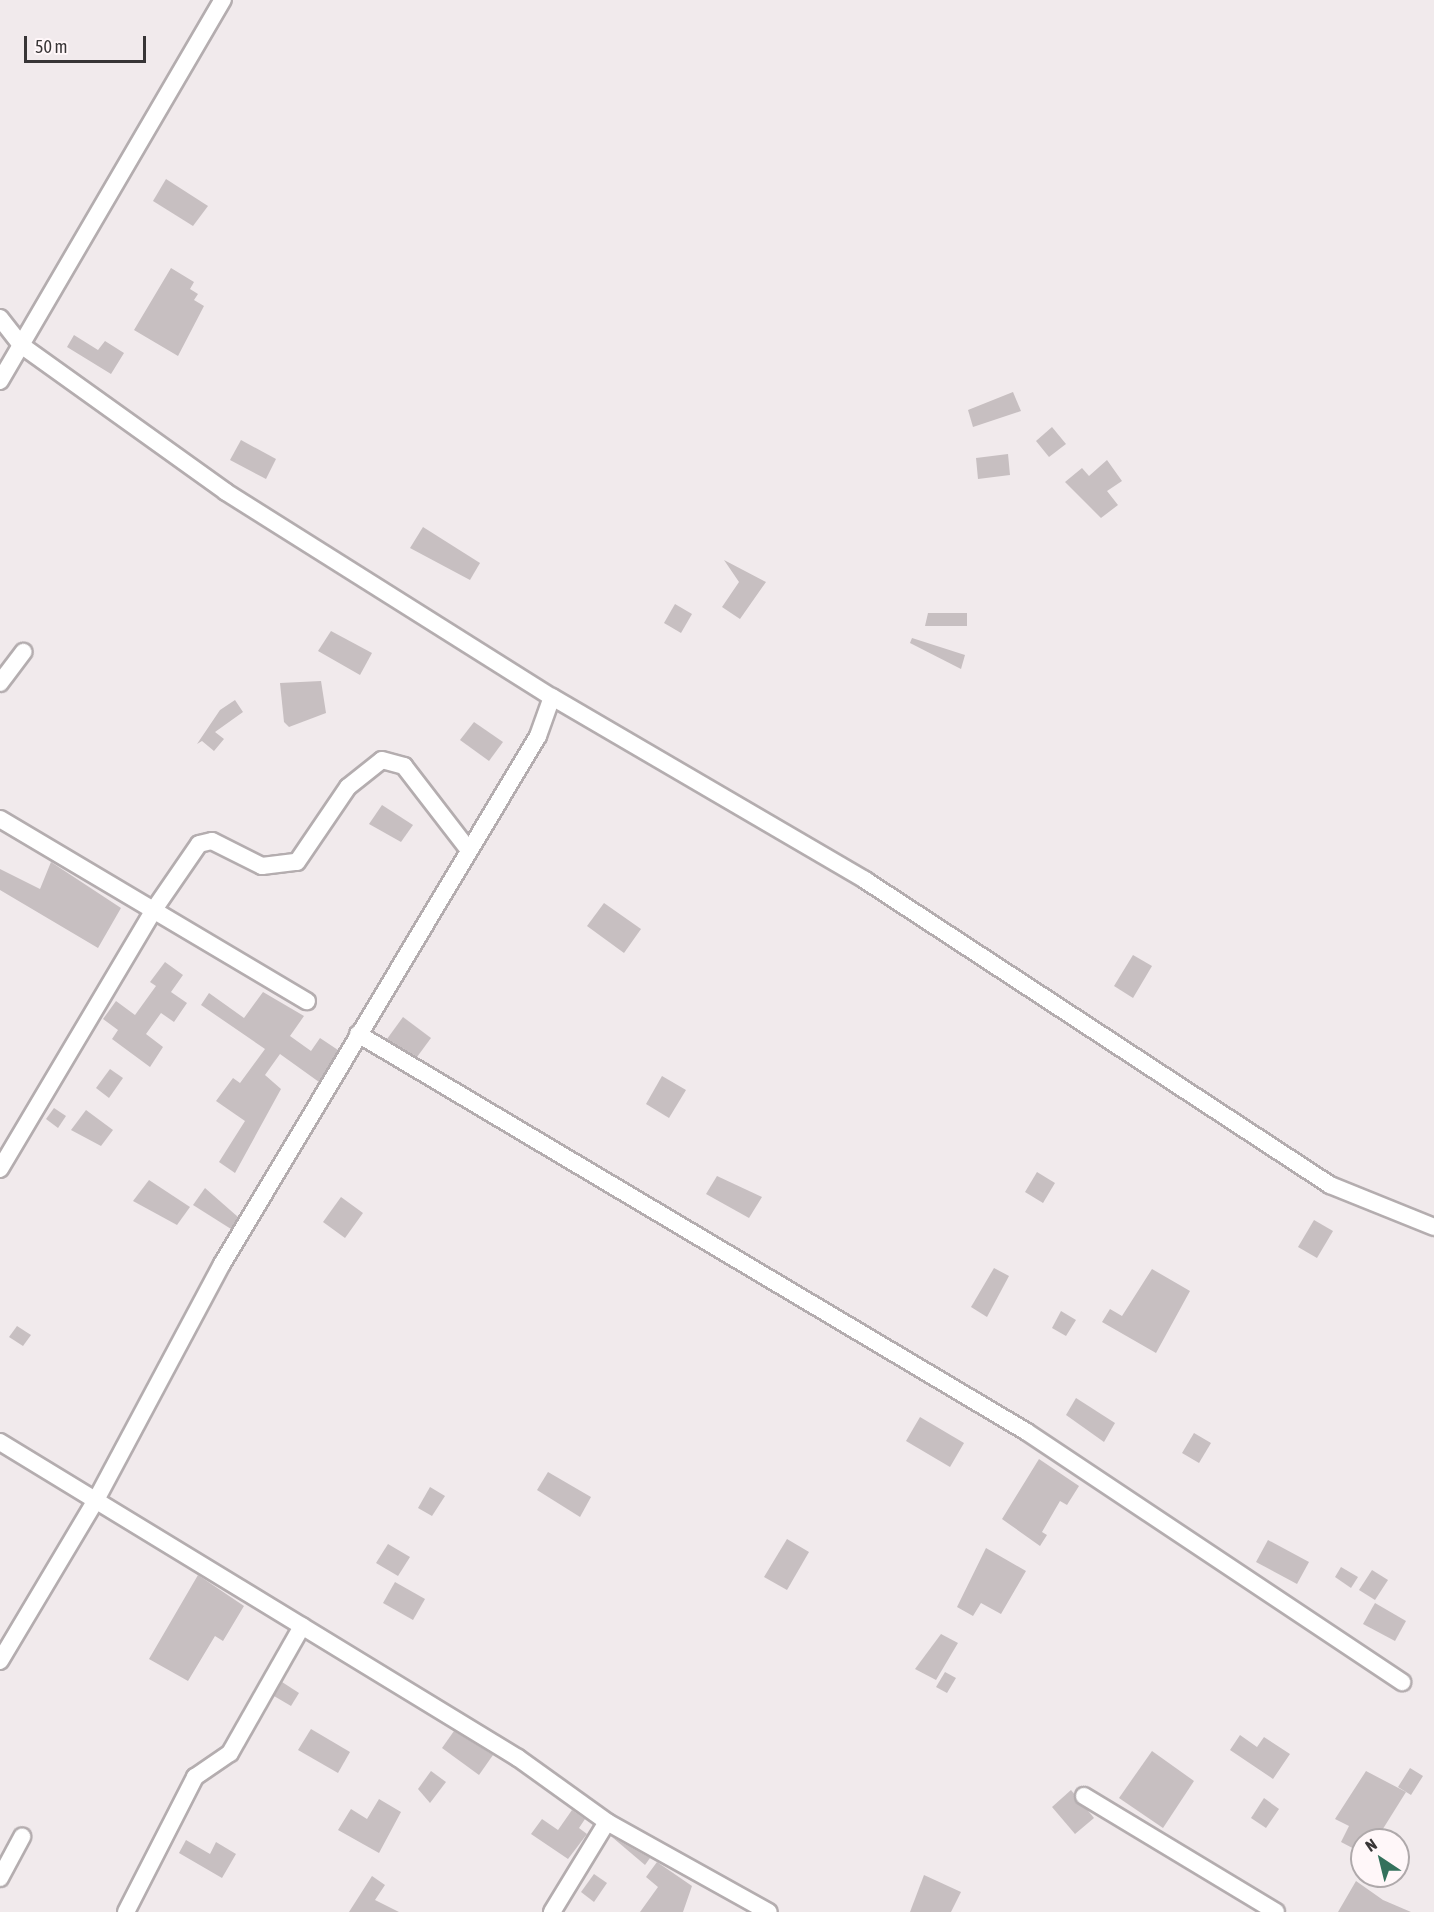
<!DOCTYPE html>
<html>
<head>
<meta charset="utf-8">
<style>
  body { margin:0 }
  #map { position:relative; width:1434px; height:1912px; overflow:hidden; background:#f1eaec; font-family:"Asap Condensed",sans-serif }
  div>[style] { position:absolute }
  .building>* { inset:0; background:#c7bfc1 }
  .roads { filter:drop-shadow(2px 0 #b4adaf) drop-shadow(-2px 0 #b4adaf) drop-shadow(0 2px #b4adaf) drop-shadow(0 -2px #b4adaf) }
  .minor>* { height:16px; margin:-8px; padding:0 8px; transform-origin:8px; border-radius:8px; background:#fff }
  span { translate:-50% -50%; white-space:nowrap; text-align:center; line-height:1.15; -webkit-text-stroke:4.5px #fff7f9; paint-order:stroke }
  .north { position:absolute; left:1350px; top:1828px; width:60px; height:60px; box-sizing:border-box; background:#fff7f9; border:2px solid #afa9ab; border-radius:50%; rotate:325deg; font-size:16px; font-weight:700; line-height:24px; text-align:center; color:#383536 }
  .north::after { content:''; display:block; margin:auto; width:21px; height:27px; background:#34715c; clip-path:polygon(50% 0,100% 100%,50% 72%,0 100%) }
  .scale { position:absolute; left:24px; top:36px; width:122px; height:27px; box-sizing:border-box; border:3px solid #383536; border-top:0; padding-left:8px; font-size:18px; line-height:21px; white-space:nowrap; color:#383536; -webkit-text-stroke:4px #fff7f9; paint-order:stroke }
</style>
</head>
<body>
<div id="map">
  <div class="building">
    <i style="clip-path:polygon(166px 179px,208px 206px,193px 226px,153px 201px)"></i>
    <i style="clip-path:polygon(171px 268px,194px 282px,190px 289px,198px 294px,194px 300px,204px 306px,178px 356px,134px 330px)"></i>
    <i style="clip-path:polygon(74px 335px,98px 350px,105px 341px,124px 353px,111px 374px,67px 347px)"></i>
    <i style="clip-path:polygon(1013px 392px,1021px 411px,973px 427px,968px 410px)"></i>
    <i style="clip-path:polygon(1052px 427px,1066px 444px,1049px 457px,1036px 441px)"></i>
    <i style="clip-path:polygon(241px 440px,276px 459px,266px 479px,230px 460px)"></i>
    <i style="clip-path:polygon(1008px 454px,1010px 475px,978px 479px,976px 458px)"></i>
    <i style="clip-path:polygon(1107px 460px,1122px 481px,1107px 491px,1118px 505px,1101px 518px,1065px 482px,1082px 468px,1089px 476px)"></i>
    <i style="clip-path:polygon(423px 527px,480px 563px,470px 580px,410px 548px)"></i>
    <i style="clip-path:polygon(724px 560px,766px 582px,740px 619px,722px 607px,739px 582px)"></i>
    <i style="clip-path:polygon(675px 604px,692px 614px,681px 633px,664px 623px)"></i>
    <i style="clip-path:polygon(928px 613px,967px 613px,967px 626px,925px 626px)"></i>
    <i style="clip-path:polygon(331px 631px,372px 653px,360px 675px,318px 651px)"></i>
    <i style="clip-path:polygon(912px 638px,965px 655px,961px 669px,910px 643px)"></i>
    <i style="clip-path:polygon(321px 681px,326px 713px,289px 727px,284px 722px,280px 683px)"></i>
    <i style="clip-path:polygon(235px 700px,243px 712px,215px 732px,224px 739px,214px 751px,202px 741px,197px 744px,220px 710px)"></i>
    <i style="clip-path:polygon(474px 722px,503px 742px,489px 761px,460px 740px)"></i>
    <i style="clip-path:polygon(382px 805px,413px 825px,401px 842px,369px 824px)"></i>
    <i style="clip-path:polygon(51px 862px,121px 908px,98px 948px,0 890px,0 869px,40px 889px)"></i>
    <i style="clip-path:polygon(604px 903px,641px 929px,624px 953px,587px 926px)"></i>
    <i style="clip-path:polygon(1133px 955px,1152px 966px,1133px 998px,1114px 986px)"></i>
    <i style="clip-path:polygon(165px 962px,183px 975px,171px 992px,187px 1003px,174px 1022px,161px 1013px,146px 1034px,163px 1047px,150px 1067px,112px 1039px,118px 1030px,103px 1019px,116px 1001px,135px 1015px,156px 986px,150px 982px)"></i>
    <i style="clip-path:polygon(263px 992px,304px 1016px,290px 1036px,311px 1051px,320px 1038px,338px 1050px,319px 1082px,280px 1054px,265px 1075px,281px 1089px,235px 1173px,219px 1162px,245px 1121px,216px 1101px,233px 1078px,240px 1083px,265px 1049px,201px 1005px,209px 993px,244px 1018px)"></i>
    <i style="clip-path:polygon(403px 1017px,431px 1038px,417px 1057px,387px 1039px)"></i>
    <i style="clip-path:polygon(110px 1069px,123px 1078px,109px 1098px,96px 1088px)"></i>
    <i style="clip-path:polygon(662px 1076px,686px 1090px,669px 1118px,646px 1104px)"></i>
    <i style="clip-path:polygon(54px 1108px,66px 1116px,58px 1128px,46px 1119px)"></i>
    <i style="clip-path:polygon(86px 1110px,113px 1130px,101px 1146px,71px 1130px)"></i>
    <i style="clip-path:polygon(1037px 1172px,1055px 1183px,1043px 1203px,1025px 1192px)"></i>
    <i style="clip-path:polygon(717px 1176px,762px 1197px,749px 1218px,706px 1194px)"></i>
    <i style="clip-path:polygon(149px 1180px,190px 1207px,177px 1225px,133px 1201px)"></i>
    <i style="clip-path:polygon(205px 1188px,238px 1217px,231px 1229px,193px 1205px)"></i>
    <i style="clip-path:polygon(341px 1197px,363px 1213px,345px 1238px,323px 1222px)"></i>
    <i style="clip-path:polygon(1314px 1220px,1333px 1231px,1317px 1258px,1298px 1247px)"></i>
    <i style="clip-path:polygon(994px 1268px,1009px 1276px,987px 1317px,971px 1307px)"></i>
    <i style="clip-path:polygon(1152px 1269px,1190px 1291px,1156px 1353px,1102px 1322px,1110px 1309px,1122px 1316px)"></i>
    <i style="clip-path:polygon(1061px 1311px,1076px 1320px,1066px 1336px,1052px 1328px)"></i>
    <i style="clip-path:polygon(17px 1326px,31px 1335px,23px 1346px,9px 1337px)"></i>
    <i style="clip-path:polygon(1076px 1398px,1115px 1423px,1104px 1442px,1066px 1415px)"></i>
    <i style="clip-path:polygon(920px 1417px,964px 1443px,950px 1467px,906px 1441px)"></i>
    <i style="clip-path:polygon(1194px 1433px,1211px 1443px,1199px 1463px,1182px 1453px)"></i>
    <i style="clip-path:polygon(1039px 1459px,1079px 1486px,1067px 1505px,1060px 1501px,1042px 1532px,1047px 1535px,1040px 1546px,1002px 1519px)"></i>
    <i style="clip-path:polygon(548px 1472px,591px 1497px,580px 1517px,537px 1490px)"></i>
    <i style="clip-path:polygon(430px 1487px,445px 1496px,432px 1516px,418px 1508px)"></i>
    <i style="clip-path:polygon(787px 1539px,809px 1552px,787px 1590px,764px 1577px)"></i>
    <i style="clip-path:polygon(1268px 1540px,1309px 1562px,1297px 1584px,1256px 1562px)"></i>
    <i style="clip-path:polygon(388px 1544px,410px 1557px,398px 1576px,376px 1563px)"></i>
    <i style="clip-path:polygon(986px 1548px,1026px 1571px,1001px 1614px,981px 1603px,973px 1616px,957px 1607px)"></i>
    <i style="clip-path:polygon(1341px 1567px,1358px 1577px,1351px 1588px,1335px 1577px)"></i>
    <i style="clip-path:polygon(1372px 1570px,1388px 1580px,1375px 1600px,1359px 1590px)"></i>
    <i style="clip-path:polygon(198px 1575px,244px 1606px,223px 1641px,215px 1636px,188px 1681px,149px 1659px)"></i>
    <i style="clip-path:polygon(395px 1582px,425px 1599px,413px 1620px,383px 1603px)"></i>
    <i style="clip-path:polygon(1375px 1603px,1406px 1621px,1395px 1641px,1363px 1624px)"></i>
    <i style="clip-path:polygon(941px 1634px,958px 1643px,936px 1680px,915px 1669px)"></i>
    <i style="clip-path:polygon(945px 1672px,956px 1678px,947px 1693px,936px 1687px)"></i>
    <i style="clip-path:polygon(282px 1682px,299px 1693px,291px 1706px,274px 1696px)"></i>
    <i style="clip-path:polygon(311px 1729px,350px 1752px,338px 1773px,298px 1750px)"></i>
    <i style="clip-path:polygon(454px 1731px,493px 1755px,479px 1775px,442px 1748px)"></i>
    <i style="clip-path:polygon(1240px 1735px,1257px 1747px,1264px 1737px,1290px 1754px,1273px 1779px,1230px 1750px)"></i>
    <i style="clip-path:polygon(1152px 1751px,1194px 1781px,1163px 1828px,1119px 1798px)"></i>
    <i style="clip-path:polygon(1410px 1768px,1423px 1776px,1411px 1795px,1398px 1787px)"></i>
    <i style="clip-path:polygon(431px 1771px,446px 1782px,430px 1803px,418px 1789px)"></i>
    <i style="clip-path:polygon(1366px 1771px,1406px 1792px,1376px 1840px,1362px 1840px,1362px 1853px,1341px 1842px,1349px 1826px,1335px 1819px)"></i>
    <i style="clip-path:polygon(1071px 1790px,1094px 1818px,1075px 1834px,1052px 1807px)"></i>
    <i style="clip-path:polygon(1264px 1798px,1279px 1809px,1266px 1828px,1251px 1818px)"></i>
    <i style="clip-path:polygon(379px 1799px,401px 1812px,379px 1853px,338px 1830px,351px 1809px,367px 1819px)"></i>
    <i style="clip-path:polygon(572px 1810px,585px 1819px,579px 1828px,587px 1834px,568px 1859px,531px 1834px,542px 1819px,558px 1830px)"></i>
    <i style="clip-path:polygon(612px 1837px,650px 1858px,645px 1865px)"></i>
    <i style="clip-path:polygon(186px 1840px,210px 1854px,216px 1842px,236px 1854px,222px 1878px,179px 1853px)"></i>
    <i style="clip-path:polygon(657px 1862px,692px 1886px,683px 1912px,640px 1912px,658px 1887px,646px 1877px)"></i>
    <i style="clip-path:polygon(594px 1874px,607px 1883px,594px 1902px,581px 1892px)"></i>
    <i style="clip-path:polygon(924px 1875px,961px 1892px,951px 1912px,910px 1912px)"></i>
    <i style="clip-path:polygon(372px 1876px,385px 1885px,375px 1900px,399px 1912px,349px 1912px)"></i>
    <i style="clip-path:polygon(1356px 1881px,1383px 1900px,1411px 1912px,1338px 1912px)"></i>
  </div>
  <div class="roads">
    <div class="minor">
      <i style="left:0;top:318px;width:34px;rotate:52deg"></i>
      <i style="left:21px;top:345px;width:400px;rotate:-59.7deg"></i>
      <i style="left:0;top:381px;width:42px;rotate:-59.7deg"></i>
      <i style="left:21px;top:345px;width:252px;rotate:35.6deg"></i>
      <i style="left:226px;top:492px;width:385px;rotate:32.2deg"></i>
      <i style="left:552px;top:697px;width:363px;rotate:30.3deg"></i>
      <i style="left:865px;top:880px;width:556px;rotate:33.26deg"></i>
      <i style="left:1330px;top:1185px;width:112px;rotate:22deg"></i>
      <i style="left:0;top:683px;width:39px;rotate:-53deg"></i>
      <i style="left:0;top:819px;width:357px;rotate:30.7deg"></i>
      <i style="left:358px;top:1034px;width:778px;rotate:30.75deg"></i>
      <i style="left:1027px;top:1432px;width:451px;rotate:33.7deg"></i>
      <i style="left:0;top:1169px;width:300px;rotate:-59.3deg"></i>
      <i style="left:153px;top:911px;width:81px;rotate:-55.5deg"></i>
      <i style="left:199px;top:844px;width:13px;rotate:-13deg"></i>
      <i style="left:212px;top:841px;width:56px;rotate:26.6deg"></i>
      <i style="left:262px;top:866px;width:35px;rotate:-7deg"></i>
      <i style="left:297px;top:862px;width:91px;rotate:-55.8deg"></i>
      <i style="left:348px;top:787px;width:43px;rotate:-38.5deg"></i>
      <i style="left:382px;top:760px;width:23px;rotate:15deg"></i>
      <i style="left:404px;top:766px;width:105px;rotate:52.4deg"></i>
      <i style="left:0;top:1442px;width:607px;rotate:31.38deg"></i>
      <i style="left:518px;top:1758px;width:110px;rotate:35.7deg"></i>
      <i style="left:607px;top:1822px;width:185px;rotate:29.1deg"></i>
      <i style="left:0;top:1661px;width:187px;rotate:-59.2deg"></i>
      <i style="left:96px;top:1500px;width:268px;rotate:-61.9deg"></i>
      <i style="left:222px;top:1264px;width:615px;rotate:-59.1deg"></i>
      <i style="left:538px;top:736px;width:41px;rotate:-70.3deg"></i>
      <i style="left:1084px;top:1796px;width:224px;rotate:31.1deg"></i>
      <i style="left:0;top:1878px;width:47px;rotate:-61.8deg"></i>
      <i style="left:126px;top:1912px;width:152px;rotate:-62.9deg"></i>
      <i style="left:195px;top:1777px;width:42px;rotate:-34.4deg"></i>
      <i style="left:230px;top:1753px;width:146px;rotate:-60.4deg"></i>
      <i style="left:552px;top:1912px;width:105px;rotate:-58.6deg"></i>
    </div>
  </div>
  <div class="north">N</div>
  <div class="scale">50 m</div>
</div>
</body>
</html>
